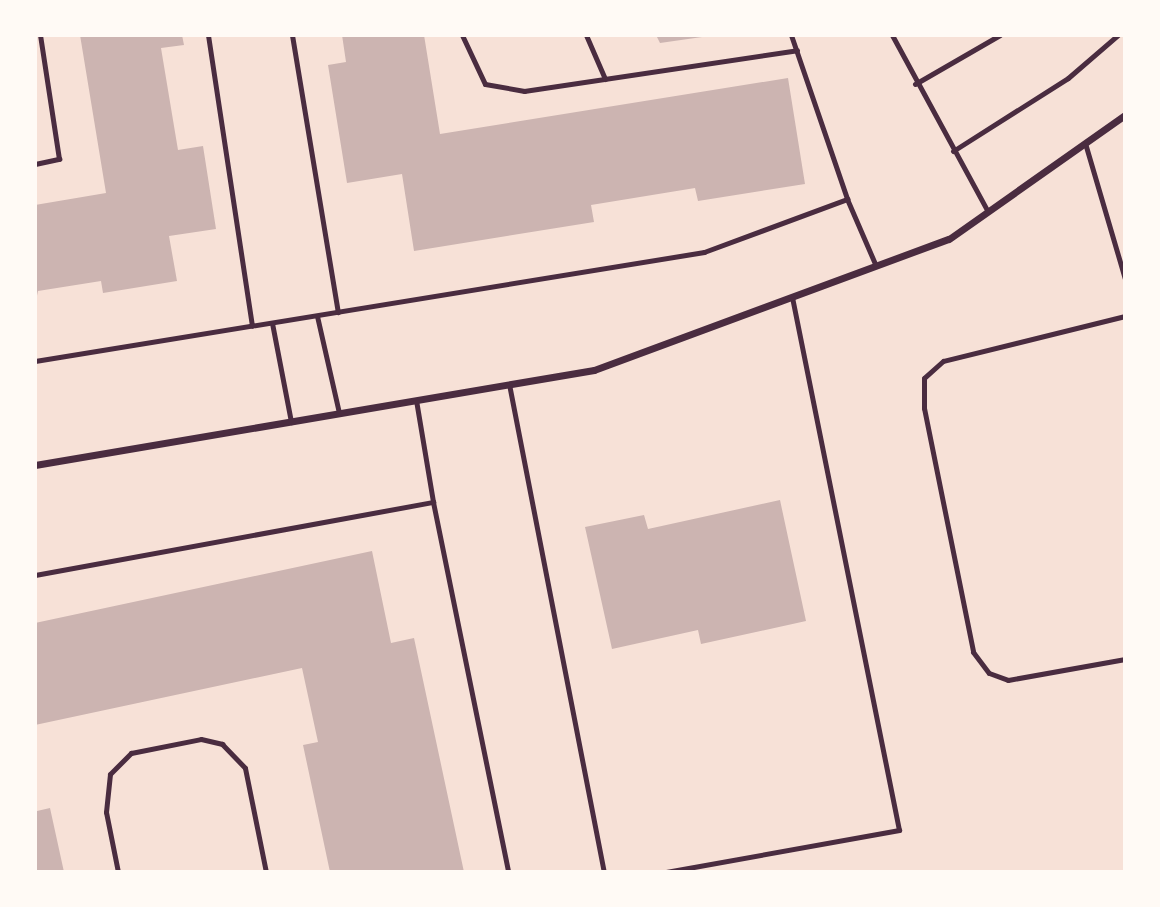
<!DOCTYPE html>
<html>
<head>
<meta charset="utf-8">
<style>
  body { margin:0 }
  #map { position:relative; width:1160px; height:907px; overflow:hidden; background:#f7e1d7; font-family:Roboto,sans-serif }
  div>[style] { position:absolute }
  .building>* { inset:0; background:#ccb4b1 }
  .service>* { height:5px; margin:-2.5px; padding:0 2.5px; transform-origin:2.5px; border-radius:2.5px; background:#4a2c40 }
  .minor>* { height:7px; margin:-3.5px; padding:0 3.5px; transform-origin:3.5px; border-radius:3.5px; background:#4a2c40 }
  span { translate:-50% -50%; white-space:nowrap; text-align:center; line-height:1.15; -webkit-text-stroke:6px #fffaf5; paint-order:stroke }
  .frame { position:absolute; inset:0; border:37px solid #fffaf5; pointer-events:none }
</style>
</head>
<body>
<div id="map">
  <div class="building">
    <i style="clip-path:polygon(80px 35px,182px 35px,184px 45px,161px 48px,178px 150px,203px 146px,216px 229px,169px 236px,177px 281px,103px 293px,101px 281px,38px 291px,35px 305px,35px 205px,106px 193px)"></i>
    <i style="clip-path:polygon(342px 35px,424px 35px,440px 134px,788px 78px,805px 184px,698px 201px,695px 188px,591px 205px,594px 222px,414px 251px,402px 174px,347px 183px,328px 65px,346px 62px)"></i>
    <i style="clip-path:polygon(656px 35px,702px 35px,702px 37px,660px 43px)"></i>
    <i style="clip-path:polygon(780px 500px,806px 621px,701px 644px,698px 630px,612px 649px,585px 527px,644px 515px,648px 529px)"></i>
    <i style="clip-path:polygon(372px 551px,391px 643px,414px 638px,464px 872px,330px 872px,303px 745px,318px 742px,302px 668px,35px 725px,35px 623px)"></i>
    <i style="clip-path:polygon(35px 805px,37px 811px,50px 808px,64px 872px,35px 872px)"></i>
  </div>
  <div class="service">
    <i style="left:208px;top:35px;width:294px;rotate:81.4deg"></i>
    <i style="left:292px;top:35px;width:281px;rotate:80.6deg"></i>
    <i style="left:462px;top:35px;width:54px;rotate:64.9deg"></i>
    <i style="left:485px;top:84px;width:40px;rotate:10deg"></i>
    <i style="left:524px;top:91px;width:276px;rotate:-8.5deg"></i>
    <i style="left:586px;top:35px;width:48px;rotate:66.6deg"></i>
    <i style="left:791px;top:35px;width:173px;rotate:71.1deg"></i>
    <i style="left:892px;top:35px;width:201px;rotate:61.5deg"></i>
    <i style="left:915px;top:84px;width:98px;rotate:-30deg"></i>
    <i style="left:1085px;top:143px;width:142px;rotate:73.6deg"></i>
    <i style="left:953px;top:151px;width:136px;rotate:-32.4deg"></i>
    <i style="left:1068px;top:78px;width:66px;rotate:-40.7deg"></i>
    <i style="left:35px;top:164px;width:25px;rotate:-12deg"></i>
    <i style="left:59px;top:159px;width:125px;rotate:-98.7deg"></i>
    <i style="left:317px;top:316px;width:99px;rotate:77.2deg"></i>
    <i style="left:1125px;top:316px;width:187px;rotate:166.1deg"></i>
    <i style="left:943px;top:361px;width:25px;rotate:138deg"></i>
    <i style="left:924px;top:378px;width:30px;rotate:90deg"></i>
    <i style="left:924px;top:408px;width:249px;rotate:78.6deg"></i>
    <i style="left:973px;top:652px;width:26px;rotate:53deg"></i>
    <i style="left:989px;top:673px;width:20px;rotate:20deg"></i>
    <i style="left:1008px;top:680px;width:119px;rotate:-10.2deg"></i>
    <i style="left:272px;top:323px;width:101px;rotate:79.1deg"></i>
    <i style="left:35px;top:361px;width:678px;rotate:-9.25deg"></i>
    <i style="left:704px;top:252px;width:153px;rotate:-20.3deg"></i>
    <i style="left:847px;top:199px;width:73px;rotate:66.6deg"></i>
    <i style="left:509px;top:384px;width:497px;rotate:79deg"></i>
    <i style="left:416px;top:400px;width:103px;rotate:80.5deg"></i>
    <i style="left:35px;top:575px;width:405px;rotate:-10.4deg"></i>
    <i style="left:433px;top:502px;width:378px;rotate:78.5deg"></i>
    <i style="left:118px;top:872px;width:61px;rotate:-101.3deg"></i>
    <i style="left:106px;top:812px;width:38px;rotate:-84deg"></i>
    <i style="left:110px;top:774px;width:30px;rotate:-45deg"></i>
    <i style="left:131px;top:753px;width:71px;rotate:-11.3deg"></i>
    <i style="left:201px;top:739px;width:22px;rotate:13deg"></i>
    <i style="left:222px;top:744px;width:33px;rotate:46deg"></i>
    <i style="left:245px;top:768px;width:106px;rotate:78.6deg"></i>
    <i style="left:666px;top:872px;width:237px;rotate:-10.2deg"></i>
    <i style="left:899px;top:830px;width:544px;rotate:-101.35deg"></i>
  </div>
  <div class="minor">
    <i style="left:35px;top:465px;width:567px;rotate:-9.65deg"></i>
    <i style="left:594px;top:370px;width:378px;rotate:-20.3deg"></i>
    <i style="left:949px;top:239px;width:215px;rotate:-35.2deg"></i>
  </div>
  <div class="frame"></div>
</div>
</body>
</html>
